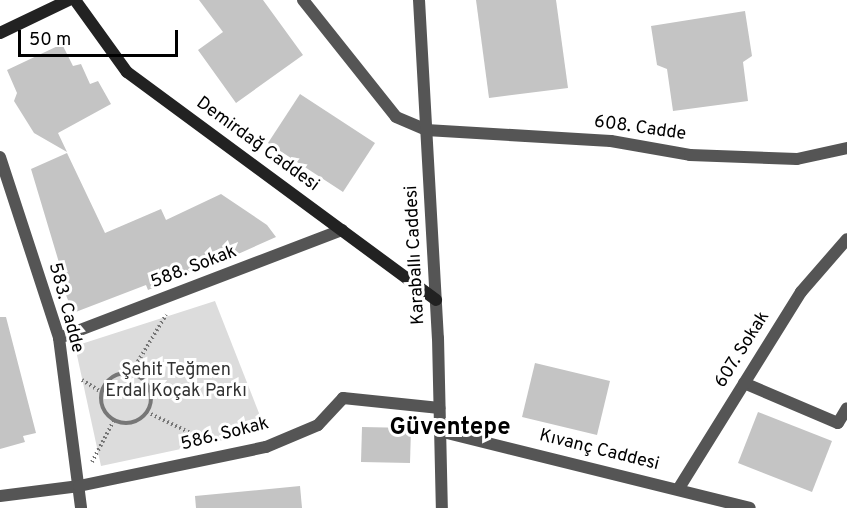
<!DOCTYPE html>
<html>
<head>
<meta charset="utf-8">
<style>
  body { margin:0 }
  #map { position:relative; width:847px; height:508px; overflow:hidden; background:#fff; font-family:Overpass,sans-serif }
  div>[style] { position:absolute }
  .green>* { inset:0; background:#dcdcdc }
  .building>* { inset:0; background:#c4c4c4 }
  .path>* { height:4px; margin-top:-2px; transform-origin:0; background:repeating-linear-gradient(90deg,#777 0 1.5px,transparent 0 4.5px) }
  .path>.ring { margin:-2px; padding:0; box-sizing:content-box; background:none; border:4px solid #777; border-radius:50% }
  .street>* { height:12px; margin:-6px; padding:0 6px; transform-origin:6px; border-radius:6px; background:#555 }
  .secondary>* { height:12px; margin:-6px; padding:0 6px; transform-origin:6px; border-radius:6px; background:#222 }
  span { translate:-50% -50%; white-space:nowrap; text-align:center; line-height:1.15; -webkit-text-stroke:6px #fff; paint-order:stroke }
  .street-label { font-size:18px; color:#000 }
  .park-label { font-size:18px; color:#333 }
  .district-label { font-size:24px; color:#000; font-weight:700 }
  .scale { position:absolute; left:18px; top:30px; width:160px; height:27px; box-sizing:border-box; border:3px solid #000; border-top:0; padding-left:8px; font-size:18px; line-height:21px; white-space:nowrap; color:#000; -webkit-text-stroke:4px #fff; paint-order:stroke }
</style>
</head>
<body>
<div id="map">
  <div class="green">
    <i style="clip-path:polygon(215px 301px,266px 431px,101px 466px,75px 346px)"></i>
  </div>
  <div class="building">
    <i style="clip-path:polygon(199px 0,263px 0,303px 55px,236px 103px,198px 50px,223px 32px)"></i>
    <i style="clip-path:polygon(476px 0,556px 0,568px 88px,489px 98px)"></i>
    <i style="clip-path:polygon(745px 11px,752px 56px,743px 62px,748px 101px,673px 111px,667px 69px,657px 65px,651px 26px)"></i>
    <i style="clip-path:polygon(62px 44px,73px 66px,81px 64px,90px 84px,98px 81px,111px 104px,58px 133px,67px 152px,34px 133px,14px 101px,17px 93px,7px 70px)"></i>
    <i style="clip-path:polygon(300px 94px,375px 143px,343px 192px,268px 143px)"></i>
    <i style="clip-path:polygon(67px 153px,105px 233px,161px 209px,166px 220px,221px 194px,267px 225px,276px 237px,209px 267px,208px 264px,148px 290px,146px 285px,73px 313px,59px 277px,63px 276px,31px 169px)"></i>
    <i style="clip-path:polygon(0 317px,6px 317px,36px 433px,23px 436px,25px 442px,0 449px)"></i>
    <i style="clip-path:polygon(535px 363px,610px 381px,597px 435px,522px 417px)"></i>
    <i style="clip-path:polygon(758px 412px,832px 441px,812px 492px,738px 463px)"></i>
    <i style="clip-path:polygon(362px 427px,411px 428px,410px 463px,361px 462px)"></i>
    <i style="clip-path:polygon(300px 486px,302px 508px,196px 508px,195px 496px)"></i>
  </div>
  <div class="path">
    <i style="left:131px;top:373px;width:68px;rotate:-58.9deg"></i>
    <i class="ring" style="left:101px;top:373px;width:46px;height:46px"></i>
    <i style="left:82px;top:380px;width:22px;rotate:32deg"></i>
    <i style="left:147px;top:412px;width:69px;rotate:25.8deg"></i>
    <i style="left:92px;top:462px;width:47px;rotate:-62.4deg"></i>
  </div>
  <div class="street">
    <i style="left:303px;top:0;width:149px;rotate:51.5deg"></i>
    <i style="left:396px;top:117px;width:33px;rotate:23deg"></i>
    <i style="left:426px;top:130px;width:185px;rotate:3.4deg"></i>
    <i style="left:611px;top:141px;width:80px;rotate:10deg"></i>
    <i style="left:690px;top:155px;width:107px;rotate:2.1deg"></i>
    <i style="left:797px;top:159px;width:51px;rotate:-12.4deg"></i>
    <i style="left:419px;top:0;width:339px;rotate:86.8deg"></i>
    <i style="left:438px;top:338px;width:170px;rotate:88.7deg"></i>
    <i style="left:0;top:157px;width:190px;rotate:71.9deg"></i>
    <i style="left:59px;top:338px;width:171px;rotate:82.6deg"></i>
    <i style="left:59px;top:338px;width:303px;rotate:-20.9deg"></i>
    <i style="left:744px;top:383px;width:102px;rotate:23.1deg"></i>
    <i style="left:838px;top:423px;width:17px;rotate:-59deg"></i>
    <i style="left:439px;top:431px;width:320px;rotate:13.9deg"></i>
    <i style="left:679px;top:488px;width:231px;rotate:-58.1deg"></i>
    <i style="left:801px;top:292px;width:70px;rotate:-49deg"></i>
    <i style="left:0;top:496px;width:80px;rotate:-7.2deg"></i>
    <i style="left:79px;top:486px;width:191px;rotate:-11.8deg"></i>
    <i style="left:266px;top:447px;width:56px;rotate:-22.9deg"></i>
    <i style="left:318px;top:425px;width:37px;rotate:-47deg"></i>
    <i style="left:343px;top:398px;width:97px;rotate:5.9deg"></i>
  </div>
  <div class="secondary">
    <i style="left:75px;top:0;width:89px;rotate:54.2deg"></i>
    <i style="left:127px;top:72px;width:384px;rotate:36.4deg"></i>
    <i style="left:0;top:33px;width:76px;rotate:-25.6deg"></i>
  </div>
  <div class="street-label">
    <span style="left:640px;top:129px;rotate:8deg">608. Cadde</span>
    <span style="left:257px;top:145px;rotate:36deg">Demirdağ Caddesi</span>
    <span style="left:416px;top:255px;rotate:-93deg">Karaballı Caddesi</span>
    <span style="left:194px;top:268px;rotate:-21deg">588. Sokak</span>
    <span style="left:65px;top:308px;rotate:75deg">583. Cadde</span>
    <span style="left:743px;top:350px;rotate:-58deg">607. Sokak</span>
    <span style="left:225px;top:435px;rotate:-14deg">586. Sokak</span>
    <span style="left:599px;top:451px;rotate:14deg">Kıvanç Caddesi</span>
  </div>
  <div class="park-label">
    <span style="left:176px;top:382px">Şehit Teğmen<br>Erdal Koçak Parkı</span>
  </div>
  <div class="district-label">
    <span style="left:450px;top:429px">Güventepe</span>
  </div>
  <div class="scale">50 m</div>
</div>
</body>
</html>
